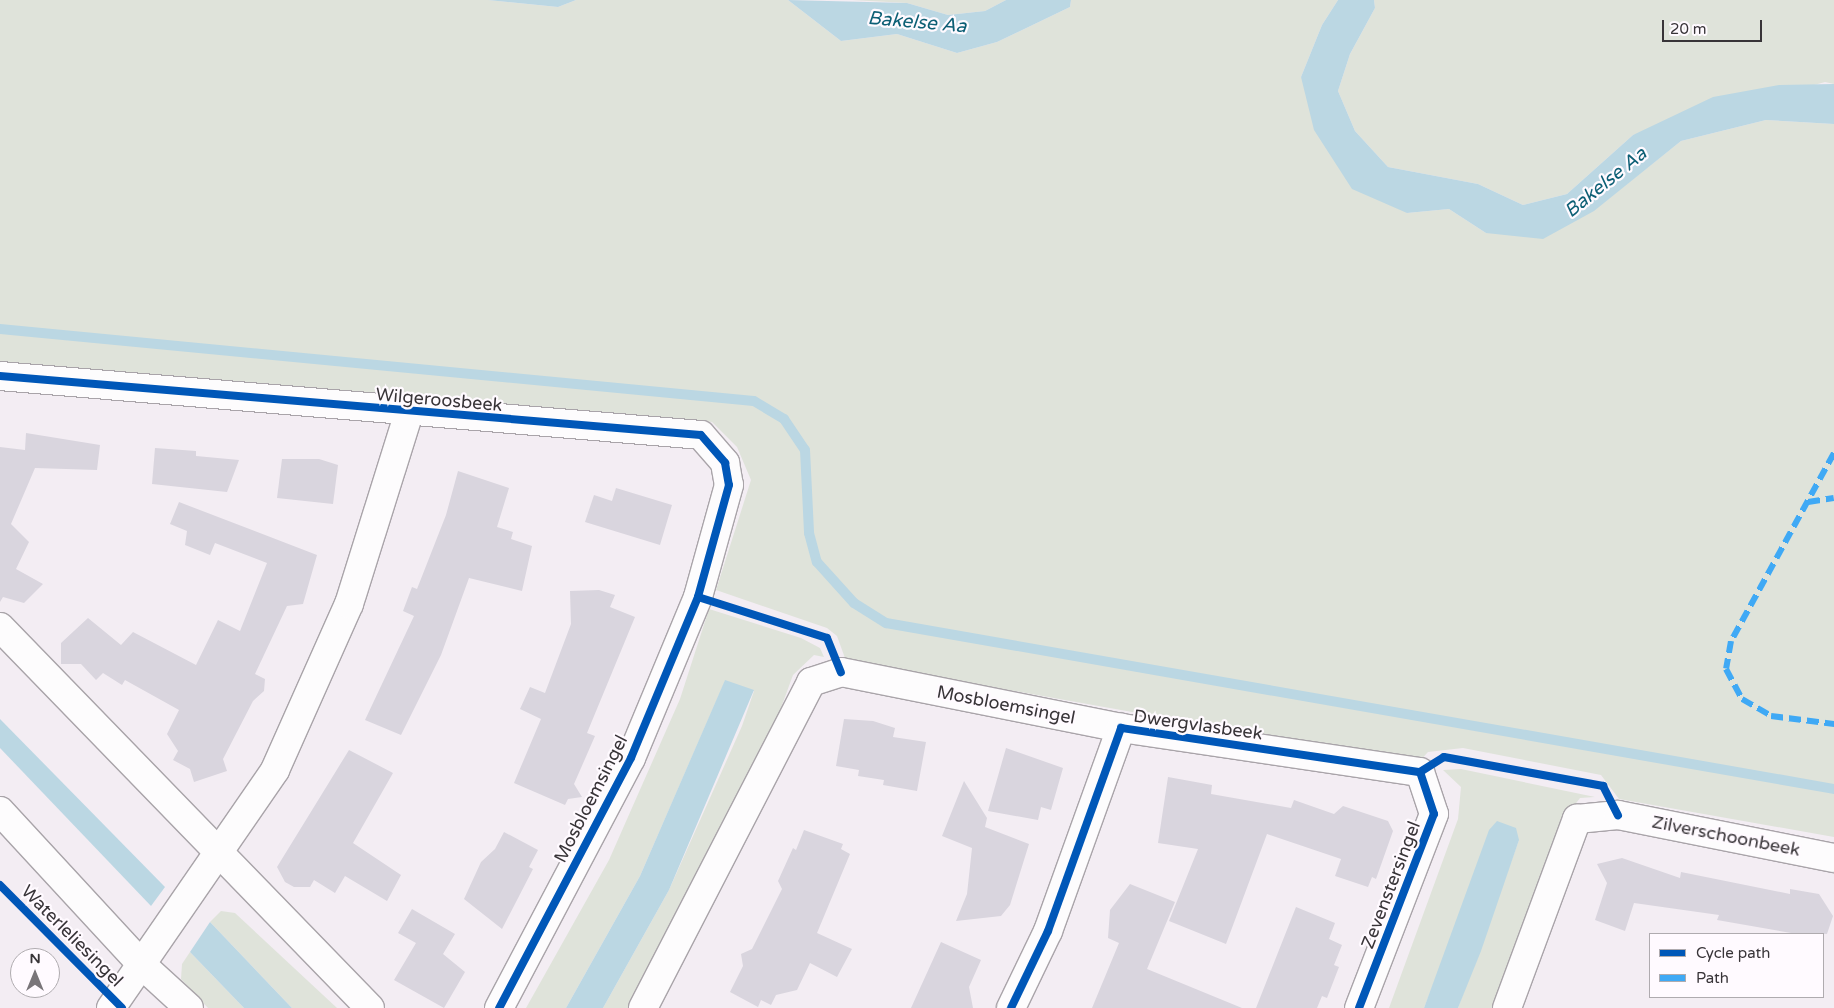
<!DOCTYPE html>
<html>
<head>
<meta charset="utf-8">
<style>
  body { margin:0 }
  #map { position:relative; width:1834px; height:1008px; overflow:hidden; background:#f3edf3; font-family:"Varela Round",sans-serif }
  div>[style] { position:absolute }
  .green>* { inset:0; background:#dfe3da }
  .water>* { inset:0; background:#bbd7e3 }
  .stream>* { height:10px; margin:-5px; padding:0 5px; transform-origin:5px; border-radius:5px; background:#bbd7e3 }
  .building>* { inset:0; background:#d9d5de }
  .roads { filter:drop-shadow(1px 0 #a9a4a9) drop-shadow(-1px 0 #a9a4a9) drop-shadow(0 1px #a9a4a9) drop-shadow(0 -1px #a9a4a9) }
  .minor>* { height:28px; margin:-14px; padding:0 14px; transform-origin:14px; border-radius:14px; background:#fdfcfd }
  .quiet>* { height:6px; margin-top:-3px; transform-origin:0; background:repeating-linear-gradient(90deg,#3fa9f5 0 12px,transparent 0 18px) }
  .cycleway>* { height:8px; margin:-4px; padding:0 4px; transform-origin:4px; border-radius:4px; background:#0057b8 }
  span { translate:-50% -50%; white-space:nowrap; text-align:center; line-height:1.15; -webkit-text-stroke:4.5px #fffaff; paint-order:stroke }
  .street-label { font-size:18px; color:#383438 }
  .water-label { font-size:19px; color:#0d5f75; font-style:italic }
  .legend { position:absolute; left:1649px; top:933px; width:175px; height:65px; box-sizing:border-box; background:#fffaff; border:1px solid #afabaf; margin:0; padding:6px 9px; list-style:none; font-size:15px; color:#383438 }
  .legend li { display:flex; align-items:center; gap:10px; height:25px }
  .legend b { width:25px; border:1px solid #afabaf }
  .north { position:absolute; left:10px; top:948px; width:50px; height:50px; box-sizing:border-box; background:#fffaff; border:1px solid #afabaf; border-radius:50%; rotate:0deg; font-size:14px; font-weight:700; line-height:20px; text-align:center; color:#383438 }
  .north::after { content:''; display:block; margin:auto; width:18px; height:22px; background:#797579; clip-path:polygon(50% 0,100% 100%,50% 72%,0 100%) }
  .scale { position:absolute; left:1662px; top:20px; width:100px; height:22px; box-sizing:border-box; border:2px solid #383438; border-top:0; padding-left:6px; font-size:15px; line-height:18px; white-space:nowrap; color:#383438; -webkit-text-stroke:4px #fffaff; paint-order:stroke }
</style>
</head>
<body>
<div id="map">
  <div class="green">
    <i style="clip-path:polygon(0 0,488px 0,558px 7px,576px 0,788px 0,841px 41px,897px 34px,957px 53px,997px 42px,1070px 7px,1071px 0,1338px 0,1322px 25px,1301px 77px,1407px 213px,1449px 209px,1486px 233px,1593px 211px,1681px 141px,1766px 120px,1834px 124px,1834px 837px,1619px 799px,1601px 775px,1463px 748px,1428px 752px,1418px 763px,846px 661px,837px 636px,827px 628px,716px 590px,751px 480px,737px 447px,712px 422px,0 366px)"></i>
    <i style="clip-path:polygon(852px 0,1006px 0,985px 11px,948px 15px,907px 3px)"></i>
    <i style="clip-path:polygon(1374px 0,1834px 0,1834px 84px,1825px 82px,1633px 135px,1567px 194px,1523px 205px,1478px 184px,1388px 167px,1355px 131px,1338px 91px,1350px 54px,1375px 8px)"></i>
    <i style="clip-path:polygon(709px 609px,801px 638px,820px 648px,824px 657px,814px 655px,793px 675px,770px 738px,639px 1008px,603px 1008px,669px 890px,742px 726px,754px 691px,725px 681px,640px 876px,566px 1008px,526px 1008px,609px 860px,680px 699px)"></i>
    <i style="clip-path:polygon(1461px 769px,1595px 797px,1580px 798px,1564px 819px,1495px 1008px,1458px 1008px,1519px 840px,1451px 939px,1424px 1008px,1389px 1008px,1458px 819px,1461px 787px,1443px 770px)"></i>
    <i style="clip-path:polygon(221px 911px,235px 913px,337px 1008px,292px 1008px,210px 922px)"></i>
    <i style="clip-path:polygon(190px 952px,244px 1008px,208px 1008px,181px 979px,182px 964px)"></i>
  </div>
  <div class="water">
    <i style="clip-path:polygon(488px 0,576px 0,558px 7px)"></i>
    <i style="clip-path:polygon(788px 0,907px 3px,948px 15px,985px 11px,1006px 0,1071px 0,1070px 7px,997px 42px,957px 53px,897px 34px,841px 41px)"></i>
    <i style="clip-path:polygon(1338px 0,1374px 0,1375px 8px,1350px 54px,1338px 91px,1355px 131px,1388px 167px,1478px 184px,1523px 205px,1567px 194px,1633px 135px,1713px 97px,1779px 85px,1834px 84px,1834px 124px,1766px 120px,1681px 141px,1594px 211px,1543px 239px,1486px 233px,1449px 209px,1407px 213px,1352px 189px,1314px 130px,1301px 77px,1322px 25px)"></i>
    <i style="clip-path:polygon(725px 680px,754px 690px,669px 890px,603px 1008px,566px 1008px,640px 876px)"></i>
    <i style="clip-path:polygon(0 719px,165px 887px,151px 906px,0 748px)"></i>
    <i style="clip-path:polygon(1497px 821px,1516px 828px,1519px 840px,1481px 951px,1458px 1008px,1424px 1008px,1489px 830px)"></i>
    <i style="clip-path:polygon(210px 922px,291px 1007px,292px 1008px,244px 1008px,190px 952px)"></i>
  </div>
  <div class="stream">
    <i style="left:0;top:329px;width:757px;rotate:5.45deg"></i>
    <i style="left:754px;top:401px;width:35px;rotate:31deg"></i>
    <i style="left:784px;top:419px;width:37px;rotate:56deg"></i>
    <i style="left:805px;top:450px;width:83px;rotate:87.2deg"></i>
    <i style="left:809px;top:533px;width:30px;rotate:75deg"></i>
    <i style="left:817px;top:562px;width:55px;rotate:47.9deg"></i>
    <i style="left:854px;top:603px;width:38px;rotate:32deg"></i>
    <i style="left:886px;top:623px;width:962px;rotate:9.93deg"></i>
  </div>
  <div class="building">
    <i style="clip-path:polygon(26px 433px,100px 445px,97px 470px,35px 468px,11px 524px,29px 542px,16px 569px,43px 584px,24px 603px,3px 597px,0 602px,0 447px,25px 450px)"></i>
    <i style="clip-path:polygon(155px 448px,196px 451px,196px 456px,239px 460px,227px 492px,152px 484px)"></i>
    <i style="clip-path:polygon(282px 459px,319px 459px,338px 465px,333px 504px,277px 498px)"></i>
    <i style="clip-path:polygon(458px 471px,509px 488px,497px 527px,513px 532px,511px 539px,532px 546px,522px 591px,469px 578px,441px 655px,401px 735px,365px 720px,414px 616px,403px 611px,412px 587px,417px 589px,446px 515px)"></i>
    <i style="clip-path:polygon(616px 488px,672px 505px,660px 545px,585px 522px,594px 495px,612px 501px)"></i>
    <i style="clip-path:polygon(179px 502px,317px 555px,303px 604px,287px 606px,255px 674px,265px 679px,264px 691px,253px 701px,223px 759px,227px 771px,194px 782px,190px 769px,173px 760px,178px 751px,167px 734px,179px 710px,125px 680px,122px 685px,103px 673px,96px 680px,81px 664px,61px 664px,61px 643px,88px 618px,121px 645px,133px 632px,196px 665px,218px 620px,240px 631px,267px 563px,215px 543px,210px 555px,185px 545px,187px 531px,170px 524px)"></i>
    <i style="clip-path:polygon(599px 590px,615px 595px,610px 607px,635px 617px,587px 733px,595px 736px,574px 784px,582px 797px,568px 799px,565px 805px,514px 783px,541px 719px,520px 709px,530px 687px,545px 693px,571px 624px,570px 591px)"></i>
    <i style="clip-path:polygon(844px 719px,873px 721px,895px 728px,893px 737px,926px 742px,917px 791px,883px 785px,884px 780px,858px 776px,859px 770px,836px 766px)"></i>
    <i style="clip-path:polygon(1006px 748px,1063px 768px,1051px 810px,1041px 807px,1038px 820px,988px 811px)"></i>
    <i style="clip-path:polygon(349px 750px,393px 773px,353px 843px,401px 875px,387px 901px,345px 876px,335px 893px,314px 880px,310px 887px,294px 887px,285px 882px,277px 867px)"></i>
    <i style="clip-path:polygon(1168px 777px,1212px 785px,1211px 794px,1291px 808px,1294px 800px,1334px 814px,1343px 806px,1388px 821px,1393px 831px,1376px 879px,1372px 877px,1368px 887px,1335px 876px,1341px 859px,1267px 834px,1226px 944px,1169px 921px,1198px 849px,1158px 843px)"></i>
    <i style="clip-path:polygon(964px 781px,987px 818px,985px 827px,1029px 844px,1010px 905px,1001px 916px,956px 921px,967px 894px,972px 848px,942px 836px)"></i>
    <i style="clip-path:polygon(804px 830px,843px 844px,841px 849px,850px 854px,817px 933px,852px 949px,837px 977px,810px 963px,797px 990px,776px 995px,771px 1005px,761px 1000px,758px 1007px,730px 992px,743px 966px,741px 954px,752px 949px,782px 889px,778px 881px,793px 848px,796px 850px)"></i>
    <i style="clip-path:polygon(504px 832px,538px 850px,529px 867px,533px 869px,502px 929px,464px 899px,481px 862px,495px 849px)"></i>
    <i style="clip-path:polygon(1622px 858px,1680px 878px,1681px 872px,1790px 894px,1790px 889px,1819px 894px,1833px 916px,1827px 934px,1797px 934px,1717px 920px,1719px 915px,1634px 903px,1625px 931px,1595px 920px,1607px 883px,1597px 864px)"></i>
    <i style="clip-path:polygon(1130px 884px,1175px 902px,1147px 969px,1242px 1008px,1092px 1008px,1119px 943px,1108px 938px,1110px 910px)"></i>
    <i style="clip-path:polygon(1296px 907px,1335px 923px,1329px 939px,1342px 945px,1334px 965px,1339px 967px,1327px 998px,1322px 996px,1317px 1008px,1256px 1008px)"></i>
    <i style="clip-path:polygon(412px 909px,455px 934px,443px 954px,465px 972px,444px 1008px,394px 980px,416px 943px,398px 933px)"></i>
    <i style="clip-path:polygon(941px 942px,981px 960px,969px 987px,973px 1008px,911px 1008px)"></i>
  </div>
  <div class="roads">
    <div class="minor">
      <i style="left:0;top:376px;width:703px;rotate:4.81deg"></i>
      <i style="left:701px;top:435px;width:37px;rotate:49deg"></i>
      <i style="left:725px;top:463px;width:22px;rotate:80deg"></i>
      <i style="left:729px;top:485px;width:116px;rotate:105.5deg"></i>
      <i style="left:698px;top:597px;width:174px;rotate:112.6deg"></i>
      <i style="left:631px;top:758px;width:283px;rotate:117.8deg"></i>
      <i style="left:0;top:627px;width:531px;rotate:45.84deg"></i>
      <i style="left:0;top:811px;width:208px;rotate:47.3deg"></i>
      <i style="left:141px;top:964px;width:65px;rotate:42.5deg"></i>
      <i style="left:111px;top:1008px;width:289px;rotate:-55.4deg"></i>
      <i style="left:275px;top:770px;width:182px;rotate:-66deg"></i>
      <i style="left:349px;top:604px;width:200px;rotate:-72.6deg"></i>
      <i style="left:643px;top:1008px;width:367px;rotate:-62.7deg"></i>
      <i style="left:811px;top:682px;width:32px;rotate:-18deg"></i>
      <i style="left:841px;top:672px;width:286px;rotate:11.3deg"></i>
      <i style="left:1011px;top:1008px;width:85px;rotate:-64.3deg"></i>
      <i style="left:1048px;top:931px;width:216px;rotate:-70.2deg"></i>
      <i style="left:1121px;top:728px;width:302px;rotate:8.4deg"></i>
      <i style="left:1420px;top:772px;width:44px;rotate:71.6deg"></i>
      <i style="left:1434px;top:814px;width:208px;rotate:111.1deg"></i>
      <i style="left:1507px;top:1008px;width:202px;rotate:-69.7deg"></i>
      <i style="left:1577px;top:819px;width:41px;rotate:-5.6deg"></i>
      <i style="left:1618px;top:815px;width:220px;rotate:11.3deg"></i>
    </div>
  </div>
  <div class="quiet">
    <i style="left:1834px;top:453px;width:214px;rotate:118.7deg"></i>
    <i style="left:1731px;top:641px;width:28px;rotate:100deg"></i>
    <i style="left:1726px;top:669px;width:34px;rotate:62deg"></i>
    <i style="left:1742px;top:699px;width:34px;rotate:30deg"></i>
    <i style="left:1771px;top:716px;width:64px;rotate:7.2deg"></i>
    <i style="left:1808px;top:502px;width:26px;rotate:-9deg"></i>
  </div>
  <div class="cycleway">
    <i style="left:0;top:376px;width:703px;rotate:4.81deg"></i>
    <i style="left:701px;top:435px;width:37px;rotate:49deg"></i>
    <i style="left:725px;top:463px;width:22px;rotate:80deg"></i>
    <i style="left:729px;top:485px;width:116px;rotate:105.5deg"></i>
    <i style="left:698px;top:597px;width:174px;rotate:112.6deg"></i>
    <i style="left:631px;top:758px;width:283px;rotate:117.8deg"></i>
    <i style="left:698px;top:597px;width:135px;rotate:17.6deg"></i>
    <i style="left:827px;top:638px;width:37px;rotate:68deg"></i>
    <i style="left:1420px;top:772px;width:28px;rotate:-32deg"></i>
    <i style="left:1444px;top:757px;width:162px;rotate:10.3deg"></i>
    <i style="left:1603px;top:786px;width:33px;rotate:63deg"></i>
    <i style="left:0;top:885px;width:173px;rotate:45.2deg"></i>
    <i style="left:1011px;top:1008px;width:85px;rotate:-64.3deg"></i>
    <i style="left:1048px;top:931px;width:216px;rotate:-70.2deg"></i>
    <i style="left:1121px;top:728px;width:302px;rotate:8.4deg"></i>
    <i style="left:1359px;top:1008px;width:208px;rotate:-68.9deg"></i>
    <i style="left:1434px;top:814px;width:44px;rotate:-108.4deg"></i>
  </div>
  <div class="street-label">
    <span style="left:439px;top:400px;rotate:5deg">Wilgeroosbeek</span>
    <span style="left:1006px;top:705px;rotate:11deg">Mosbloemsingel</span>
    <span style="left:1198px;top:725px;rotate:8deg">Dwergvlasbeek</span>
    <span style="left:591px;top:799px;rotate:-63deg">Mosbloemsingel</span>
    <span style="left:1726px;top:836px;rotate:11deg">Zilverschoonbeek</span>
    <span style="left:1391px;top:885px;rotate:-69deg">Zevenstersingel</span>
    <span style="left:72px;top:936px;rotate:45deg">Waterleliesingel</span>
  </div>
  <div class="water-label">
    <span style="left:917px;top:23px;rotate:5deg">Bakelse Aa</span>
    <span style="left:1606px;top:183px;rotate:-39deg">Bakelse Aa</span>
  </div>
  <ul class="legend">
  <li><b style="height:6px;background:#0057b8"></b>Cycle path</li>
  <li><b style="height:6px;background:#3fa9f5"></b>Path</li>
  </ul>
  <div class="north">N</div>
  <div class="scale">20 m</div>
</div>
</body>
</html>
